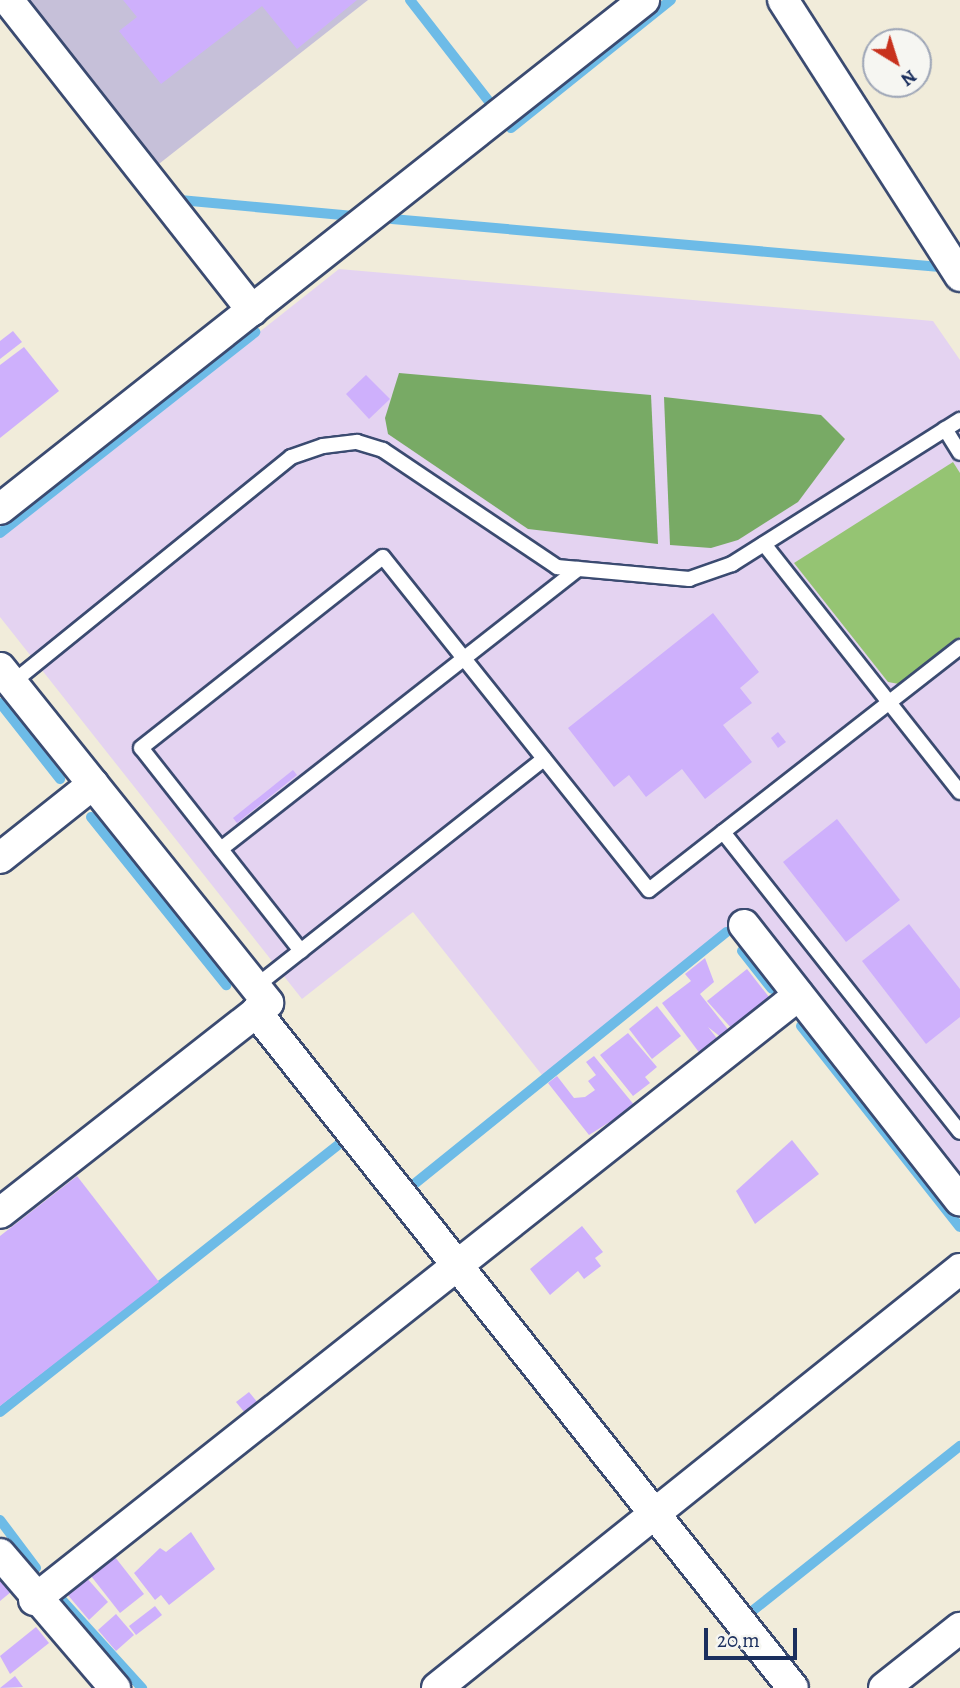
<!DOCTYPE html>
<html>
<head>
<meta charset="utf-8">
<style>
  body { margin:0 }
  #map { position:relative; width:960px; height:1688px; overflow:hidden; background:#f1ecda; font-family:Alegreya,serif }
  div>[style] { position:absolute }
  .built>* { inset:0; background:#e4d3f1 }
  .industrial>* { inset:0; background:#c6c0d9 }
  .green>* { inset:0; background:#95c473 }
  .forest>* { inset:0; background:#78aa65 }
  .stream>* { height:10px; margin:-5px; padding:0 5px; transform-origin:5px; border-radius:5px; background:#6dbbe7 }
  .building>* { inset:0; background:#ceb0fc }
  .roads { filter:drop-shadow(2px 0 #3b4b71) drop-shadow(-2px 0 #3b4b71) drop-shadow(0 2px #3b4b71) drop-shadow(0 -2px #3b4b71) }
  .service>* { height:14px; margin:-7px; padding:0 7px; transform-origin:7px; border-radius:7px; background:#fff }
  .minor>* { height:30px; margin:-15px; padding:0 15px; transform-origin:15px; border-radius:15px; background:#fff }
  span { translate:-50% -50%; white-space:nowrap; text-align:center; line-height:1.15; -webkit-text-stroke:5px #f6f6f2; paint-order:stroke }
  .north { position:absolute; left:862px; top:28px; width:70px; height:70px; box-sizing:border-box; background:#f6f6f2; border:2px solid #9ea6b7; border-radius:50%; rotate:142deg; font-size:19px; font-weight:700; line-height:28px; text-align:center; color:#1b2f5e }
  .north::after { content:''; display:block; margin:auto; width:24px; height:32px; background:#c8321e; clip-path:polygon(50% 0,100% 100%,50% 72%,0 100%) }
  .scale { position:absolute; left:704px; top:1628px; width:93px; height:32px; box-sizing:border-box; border:4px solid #1b2f5e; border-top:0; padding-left:9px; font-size:21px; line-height:24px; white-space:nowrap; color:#1b2f5e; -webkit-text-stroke:5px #f6f6f2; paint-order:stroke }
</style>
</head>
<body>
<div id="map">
  <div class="built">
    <i style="clip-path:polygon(339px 269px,933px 321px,960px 360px,960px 1179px,748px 912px,542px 1075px,413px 912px,302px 999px,0 617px,0 537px)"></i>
  </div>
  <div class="industrial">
    <i style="clip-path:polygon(22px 0,368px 0,155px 167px)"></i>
  </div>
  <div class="green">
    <i style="clip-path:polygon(953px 462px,960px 473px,960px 637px,899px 684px,888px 682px,794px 563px)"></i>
  </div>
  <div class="forest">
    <i style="clip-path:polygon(399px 373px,651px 395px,658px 544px,528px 529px,388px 434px,385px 418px)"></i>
    <i style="clip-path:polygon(664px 397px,821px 415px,845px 439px,798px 502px,738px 540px,711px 548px,670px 545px)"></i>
  </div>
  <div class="stream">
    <i style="left:410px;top:0;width:132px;rotate:52.1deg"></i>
    <i style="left:511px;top:128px;width:205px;rotate:-38.7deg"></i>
    <i style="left:180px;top:200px;width:174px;rotate:5.3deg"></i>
    <i style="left:392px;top:219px;width:550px;rotate:5.01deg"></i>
    <i style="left:0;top:533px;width:325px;rotate:-38.2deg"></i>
    <i style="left:0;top:703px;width:97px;rotate:51.7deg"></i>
    <i style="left:91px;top:817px;width:216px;rotate:51.2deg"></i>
    <i style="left:742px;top:951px;width:48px;rotate:51.7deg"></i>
    <i style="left:801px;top:1026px;width:256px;rotate:51.7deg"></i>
    <i style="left:413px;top:1185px;width:403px;rotate:-38.9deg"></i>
    <i style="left:0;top:1412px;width:439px;rotate:-38.3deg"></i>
    <i style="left:0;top:1520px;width:60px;rotate:53.1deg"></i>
    <i style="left:63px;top:1601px;width:118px;rotate:47.8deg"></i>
    <i style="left:751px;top:1612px;width:267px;rotate:-38.5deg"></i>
  </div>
  <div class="building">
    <i style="clip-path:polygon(123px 0,357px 0,297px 49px,262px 6px,161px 84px,119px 31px,137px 17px)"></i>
    <i style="clip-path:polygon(13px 331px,22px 342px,0 359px,0 341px)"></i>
    <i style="clip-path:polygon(24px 347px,59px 391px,0 438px,0 365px)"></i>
    <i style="clip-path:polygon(366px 375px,390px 399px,369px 419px,346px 394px)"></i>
    <i style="clip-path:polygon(713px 613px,759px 672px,740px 688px,752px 703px,723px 725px,752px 762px,705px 799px,682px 769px,646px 797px,629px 775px,614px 787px,568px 728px)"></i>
    <i style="clip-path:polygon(778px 732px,786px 742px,778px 748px,771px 738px)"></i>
    <i style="clip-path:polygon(293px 770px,297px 775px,237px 823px,233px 818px)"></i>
    <i style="clip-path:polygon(837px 819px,900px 900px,846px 942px,783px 862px)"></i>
    <i style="clip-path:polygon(909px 924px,960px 989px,960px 1017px,926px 1044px,862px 961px)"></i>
    <i style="clip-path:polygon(705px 958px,714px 982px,700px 994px,730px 1032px,722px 1038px,708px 1027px,719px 1041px,701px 1055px,662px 1003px,691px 981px,685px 974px)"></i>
    <i style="clip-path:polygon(747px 969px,769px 997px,733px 1030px,707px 1001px)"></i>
    <i style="clip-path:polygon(657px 1006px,681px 1036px,652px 1059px,629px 1029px)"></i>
    <i style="clip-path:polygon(628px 1033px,657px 1067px,645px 1077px,650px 1083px,633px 1096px,600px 1055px)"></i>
    <i style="clip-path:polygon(594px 1056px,635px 1106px,589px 1135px,548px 1083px,557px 1076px,574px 1098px,585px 1097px,595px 1090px,588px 1081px,596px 1075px,586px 1062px)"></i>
    <i style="clip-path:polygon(792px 1140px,819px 1174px,755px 1224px,736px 1191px)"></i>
    <i style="clip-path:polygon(77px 1176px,159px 1282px,0 1406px,0 1236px)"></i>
    <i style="clip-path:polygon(582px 1226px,603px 1252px,595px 1258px,601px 1266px,584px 1279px,578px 1271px,550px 1295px,530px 1269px)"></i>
    <i style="clip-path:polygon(249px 1392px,258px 1403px,245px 1413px,236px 1402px)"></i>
    <i style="clip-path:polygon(191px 1532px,215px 1569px,169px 1605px,161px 1595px,155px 1600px,134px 1573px,160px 1548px,166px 1552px)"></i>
    <i style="clip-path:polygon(115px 1557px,144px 1594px,120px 1613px,91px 1576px)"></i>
    <i style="clip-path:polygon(86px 1577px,108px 1602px,89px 1620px,67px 1594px)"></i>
    <i style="clip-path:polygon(0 1578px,11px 1592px,0 1601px)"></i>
    <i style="clip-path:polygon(155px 1606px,162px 1615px,136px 1635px,129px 1626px)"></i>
    <i style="clip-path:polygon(116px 1614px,134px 1635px,116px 1651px,98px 1630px)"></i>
    <i style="clip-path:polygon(36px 1627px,49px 1643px,10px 1674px,0 1656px)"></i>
    <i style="clip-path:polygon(15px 1676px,23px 1687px,0 1688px)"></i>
  </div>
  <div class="roads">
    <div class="service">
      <i style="left:945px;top:429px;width:28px;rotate:58deg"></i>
      <i style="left:764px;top:544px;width:316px;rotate:51.7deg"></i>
      <i style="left:12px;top:683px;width:359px;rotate:-39deg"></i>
      <i style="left:291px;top:457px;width:34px;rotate:-19deg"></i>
      <i style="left:323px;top:446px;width:34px;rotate:-7deg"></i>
      <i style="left:357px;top:442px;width:27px;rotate:17deg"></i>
      <i style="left:383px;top:450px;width:210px;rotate:33.9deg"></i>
      <i style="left:557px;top:567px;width:133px;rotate:5.2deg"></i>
      <i style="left:689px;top:579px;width:46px;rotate:-19.2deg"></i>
      <i style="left:732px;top:564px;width:270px;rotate:-32.3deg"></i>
      <i style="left:723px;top:832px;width:382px;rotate:51.7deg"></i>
      <i style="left:221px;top:849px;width:454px;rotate:-38.1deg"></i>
      <i style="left:301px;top:951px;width:258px;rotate:-128.2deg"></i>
      <i style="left:141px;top:748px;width:308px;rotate:-38.3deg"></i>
      <i style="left:383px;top:557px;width:426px;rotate:51.4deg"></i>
      <i style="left:649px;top:890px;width:395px;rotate:-38deg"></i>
      <i style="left:255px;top:987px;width:368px;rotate:-38.3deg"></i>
    </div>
    <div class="minor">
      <i style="left:8px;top:0;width:395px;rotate:51.8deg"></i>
      <i style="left:783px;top:0;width:328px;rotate:57.3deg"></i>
      <i style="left:0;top:509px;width:821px;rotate:-38.32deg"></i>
      <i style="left:0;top:668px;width:429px;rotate:51.3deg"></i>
      <i style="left:268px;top:1003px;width:340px;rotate:141.9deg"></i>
      <i style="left:0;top:858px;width:119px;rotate:-38.5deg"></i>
      <i style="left:744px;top:925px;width:350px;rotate:51.9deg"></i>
      <i style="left:256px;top:1012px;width:863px;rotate:51.54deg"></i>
      <i style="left:0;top:1554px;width:177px;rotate:49.4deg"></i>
      <i style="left:34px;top:1600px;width:975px;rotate:-38.34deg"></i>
      <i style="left:437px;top:1688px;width:670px;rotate:-38.7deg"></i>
      <i style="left:884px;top:1688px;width:97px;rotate:-38.3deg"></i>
    </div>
  </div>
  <div class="north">N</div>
  <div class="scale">20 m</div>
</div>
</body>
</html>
